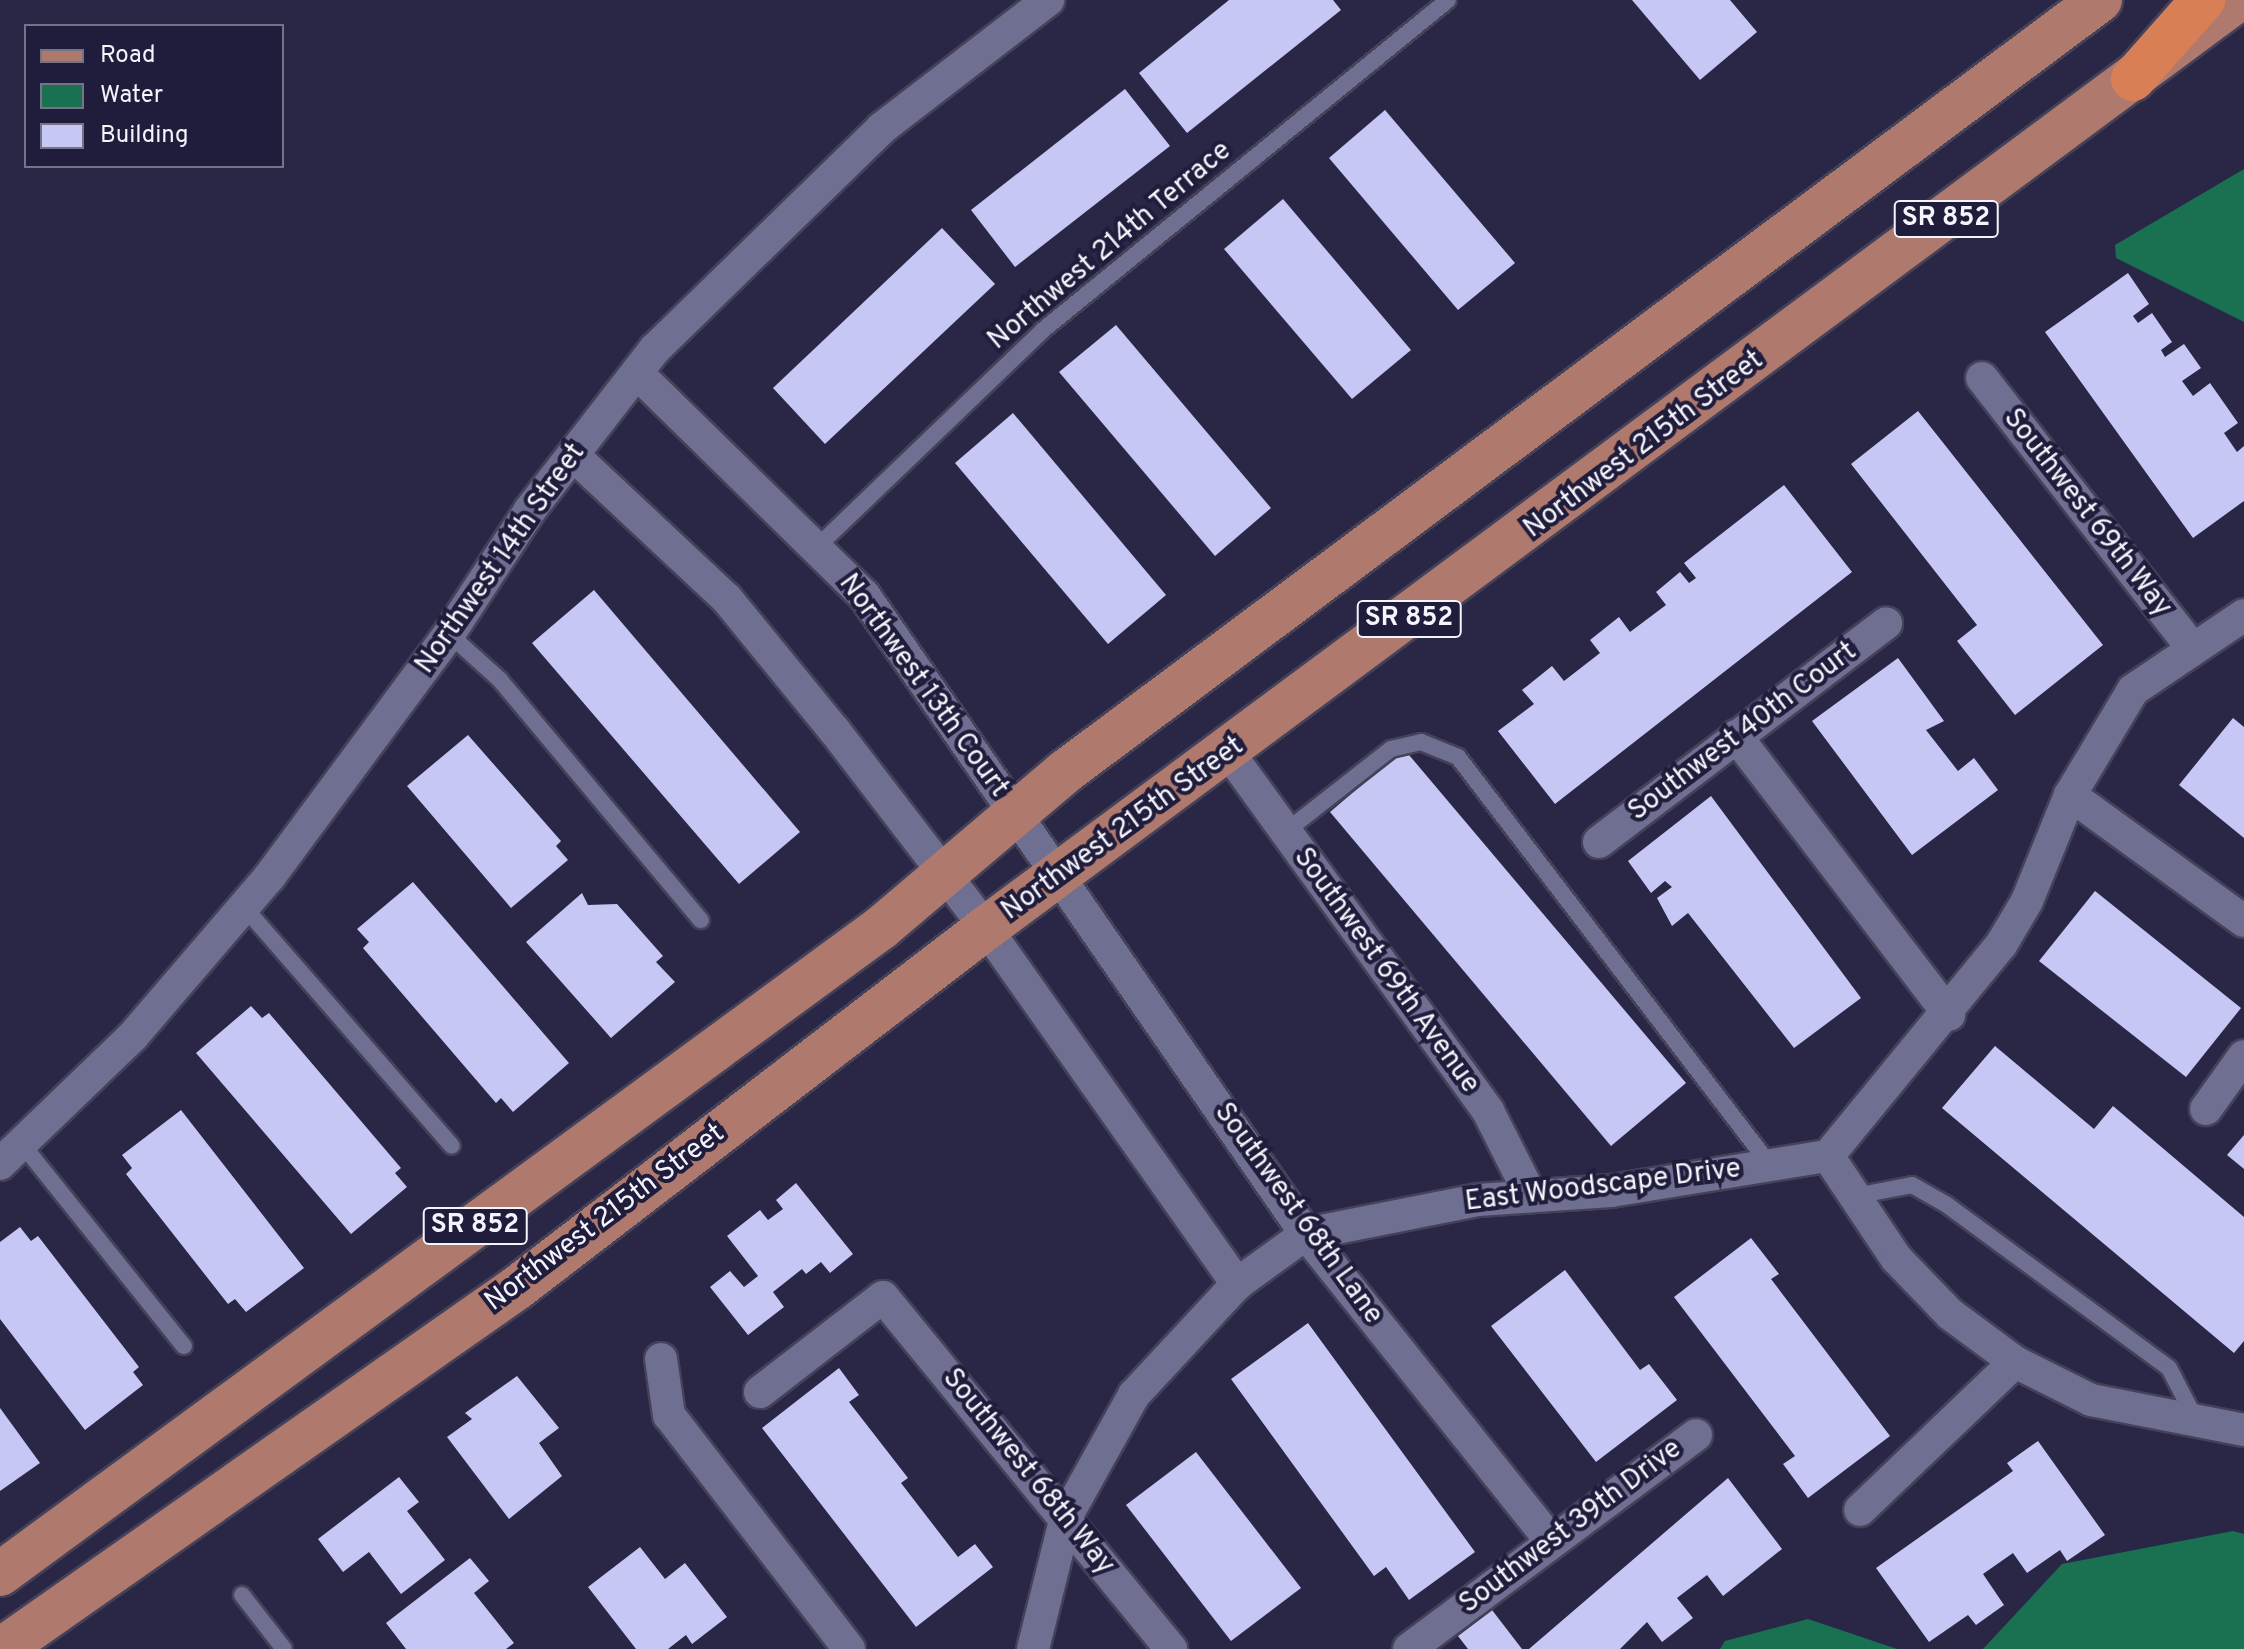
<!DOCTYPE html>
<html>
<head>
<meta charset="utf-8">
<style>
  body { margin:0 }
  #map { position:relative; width:2244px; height:1649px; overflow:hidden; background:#292745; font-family:Overpass,sans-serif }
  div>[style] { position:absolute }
  .water>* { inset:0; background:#197152 }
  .building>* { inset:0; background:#c7c7f5 }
  .roads { filter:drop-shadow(2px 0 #444159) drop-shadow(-2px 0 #444159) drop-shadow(0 2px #444159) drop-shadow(0 -2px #444159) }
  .lane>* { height:16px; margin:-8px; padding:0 8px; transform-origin:8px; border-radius:8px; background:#6f6f92 }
  .street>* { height:32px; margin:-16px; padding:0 16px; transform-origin:16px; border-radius:16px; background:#6f6f92 }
  .primary>* { height:44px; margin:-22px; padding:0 22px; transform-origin:22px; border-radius:22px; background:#af796e }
  .highway>* { height:44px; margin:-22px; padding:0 22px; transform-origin:22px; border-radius:22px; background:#d97f56 }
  span { translate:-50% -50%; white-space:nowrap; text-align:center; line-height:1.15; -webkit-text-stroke:8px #1f1d3b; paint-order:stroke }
  .shield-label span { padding:2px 6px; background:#1f1d3b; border:2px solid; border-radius:6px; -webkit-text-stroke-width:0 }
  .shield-label { font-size:26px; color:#f4f4fc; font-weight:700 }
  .street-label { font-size:28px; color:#f4f4fc }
  .legend { position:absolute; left:24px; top:24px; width:260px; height:144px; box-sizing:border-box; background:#1f1d3b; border:2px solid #747388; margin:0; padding:10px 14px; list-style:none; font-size:24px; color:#f4f4fc }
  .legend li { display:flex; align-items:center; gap:16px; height:40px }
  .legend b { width:40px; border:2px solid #747388 }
</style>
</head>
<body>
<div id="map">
  <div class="water">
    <i style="clip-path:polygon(2244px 169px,2244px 322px,2116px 258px,2115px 245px)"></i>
    <i style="clip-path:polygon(2233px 1531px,2244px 1534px,2244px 1649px,1983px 1649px,2062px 1564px)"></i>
    <i style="clip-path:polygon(1808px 1619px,1897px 1649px,1720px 1649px,1725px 1641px)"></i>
  </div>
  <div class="building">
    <i style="clip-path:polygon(1229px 0,1333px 0,1341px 10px,1187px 133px,1139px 73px)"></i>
    <i style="clip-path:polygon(1632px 0,1730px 0,1757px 32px,1700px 80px)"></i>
    <i style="clip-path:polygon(1125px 89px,1170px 146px,1015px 267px,971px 210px)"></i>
    <i style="clip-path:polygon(1385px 110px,1515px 263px,1458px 310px,1329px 158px)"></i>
    <i style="clip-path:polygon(1283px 199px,1411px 350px,1352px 399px,1224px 249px)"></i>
    <i style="clip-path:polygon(942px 228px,995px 284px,825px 444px,773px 388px)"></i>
    <i style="clip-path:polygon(2128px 273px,2149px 304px,2133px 316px,2138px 323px,2152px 313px,2172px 342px,2161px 350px,2165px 357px,2184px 344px,2201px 368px,2182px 381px,2193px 396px,2210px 383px,2238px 423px,2224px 433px,2237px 452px,2244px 446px,2244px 501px,2193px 538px,2045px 332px)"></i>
    <i style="clip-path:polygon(1116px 325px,1271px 508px,1215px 556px,1059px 372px)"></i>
    <i style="clip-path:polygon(1918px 411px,2103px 645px,2015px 715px,1957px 641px,1977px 625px,1851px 464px)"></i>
    <i style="clip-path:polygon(1013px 413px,1166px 595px,1108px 644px,955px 463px)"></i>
    <i style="clip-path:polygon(1784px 485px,1852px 572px,1555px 804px,1498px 731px,1534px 704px,1522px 690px,1552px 666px,1564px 681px,1600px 653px,1590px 640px,1619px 617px,1630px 632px,1666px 605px,1656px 592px,1680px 572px,1689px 583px,1696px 578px,1684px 563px)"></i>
    <i style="clip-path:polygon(594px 590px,800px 832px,739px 884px,532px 643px)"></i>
    <i style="clip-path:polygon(1898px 658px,1944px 721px,1926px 730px,1958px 771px,1974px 758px,1998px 790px,1912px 855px,1812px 721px)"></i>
    <i style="clip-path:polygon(2233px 718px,2244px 727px,2244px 838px,2179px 785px)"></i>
    <i style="clip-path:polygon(468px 735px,561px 841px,556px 846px,568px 860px,511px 908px,407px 786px)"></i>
    <i style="clip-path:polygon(1404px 749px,1686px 1083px,1611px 1146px,1330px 812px)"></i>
    <i style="clip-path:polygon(1711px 796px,1861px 998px,1794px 1048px,1688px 913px,1672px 926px,1657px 898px,1672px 887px,1665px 881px,1651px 893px,1628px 861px)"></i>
    <i style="clip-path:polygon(413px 882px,569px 1063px,513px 1112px,501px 1098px,496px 1103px,363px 948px,369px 942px,357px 929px)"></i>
    <i style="clip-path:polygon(2095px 891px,2241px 1008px,2186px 1077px,2039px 961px)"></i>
    <i style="clip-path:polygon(582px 893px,588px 905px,617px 904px,663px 956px,656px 962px,675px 982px,611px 1038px,526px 942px)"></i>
    <i style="clip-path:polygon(251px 1006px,262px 1018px,269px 1013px,401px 1168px,395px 1173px,407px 1187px,351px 1234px,196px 1053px)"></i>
    <i style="clip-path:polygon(1995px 1046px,2094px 1129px,2113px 1106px,2244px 1217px,2244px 1341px,2234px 1353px,1942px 1108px)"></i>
    <i style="clip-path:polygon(181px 1110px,304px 1268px,246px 1312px,235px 1299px,228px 1304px,126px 1174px,132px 1168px,122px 1155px)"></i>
    <i style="clip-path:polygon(2244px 1135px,2244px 1169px,2227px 1155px)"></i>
    <i style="clip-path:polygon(796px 1183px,853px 1254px,830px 1273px,821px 1262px,806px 1274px,802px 1269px,773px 1292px,784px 1307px,748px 1335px,710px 1287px,730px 1271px,744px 1287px,758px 1276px,727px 1236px,760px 1210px,768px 1220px,783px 1209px,776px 1200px)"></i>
    <i style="clip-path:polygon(20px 1227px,31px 1241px,38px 1236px,139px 1367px,133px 1372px,143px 1385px,85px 1430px,0 1319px,0 1242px)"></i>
    <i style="clip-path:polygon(1751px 1238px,1779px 1274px,1771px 1279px,1890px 1436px,1808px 1498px,1783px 1464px,1795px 1456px,1674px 1297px)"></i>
    <i style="clip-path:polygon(1565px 1270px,1640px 1370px,1649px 1364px,1677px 1400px,1596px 1462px,1491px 1326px)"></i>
    <i style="clip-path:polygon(1308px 1323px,1475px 1552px,1409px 1600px,1386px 1567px,1374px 1576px,1231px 1379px)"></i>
    <i style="clip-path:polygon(839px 1368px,859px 1395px,849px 1402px,908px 1478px,901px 1483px,958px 1557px,975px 1544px,993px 1567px,916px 1627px,762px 1428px)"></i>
    <i style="clip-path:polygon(517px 1376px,559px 1428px,539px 1443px,562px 1476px,509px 1519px,447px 1437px,472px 1419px,465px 1413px)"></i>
    <i style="clip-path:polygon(0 1408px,40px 1463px,0 1491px)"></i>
    <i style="clip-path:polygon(2038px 1441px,2105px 1535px,2067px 1561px,2060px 1550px,2027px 1573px,2013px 1553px,1983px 1574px,2004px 1605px,1976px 1625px,1968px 1615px,1929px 1642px,1876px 1568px,2013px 1471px,2007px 1463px)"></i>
    <i style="clip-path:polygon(1196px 1452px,1301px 1588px,1231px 1641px,1126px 1505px)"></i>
    <i style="clip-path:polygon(399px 1477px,419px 1502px,407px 1511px,445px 1560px,401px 1594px,369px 1552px,343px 1572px,318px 1539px)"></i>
    <i style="clip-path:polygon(1728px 1478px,1782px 1549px,1723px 1596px,1707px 1575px,1677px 1598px,1693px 1618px,1662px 1642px,1647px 1622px,1620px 1649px,1529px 1649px)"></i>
    <i style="clip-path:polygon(640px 1547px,665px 1579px,685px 1563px,727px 1617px,692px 1644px,686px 1635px,668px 1649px,636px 1649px,588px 1587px)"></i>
    <i style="clip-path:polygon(470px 1558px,489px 1581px,474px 1593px,514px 1643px,506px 1649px,406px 1649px,386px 1623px)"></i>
    <i style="clip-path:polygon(1492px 1610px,1522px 1649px,1468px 1649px,1458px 1636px)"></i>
  </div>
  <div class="roads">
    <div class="lane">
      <i style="left:818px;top:546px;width:312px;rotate:-43.8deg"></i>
      <i style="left:1043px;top:330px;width:522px;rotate:-39.17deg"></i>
      <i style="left:449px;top:634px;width:69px;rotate:42deg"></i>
      <i style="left:500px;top:680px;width:313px;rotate:50.1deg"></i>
      <i style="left:1285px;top:832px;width:135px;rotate:-38.1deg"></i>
      <i style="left:1391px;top:749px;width:31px;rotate:-13deg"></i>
      <i style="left:1421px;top:742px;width:40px;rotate:22deg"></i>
      <i style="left:1458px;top:757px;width:514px;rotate:52.59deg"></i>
      <i style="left:245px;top:908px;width:315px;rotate:49deg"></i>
      <i style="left:22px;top:1144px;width:259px;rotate:51.3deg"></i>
      <i style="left:1855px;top:1196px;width:58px;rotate:-10.9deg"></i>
      <i style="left:1912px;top:1185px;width:40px;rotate:29.7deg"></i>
      <i style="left:1947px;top:1205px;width:275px;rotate:36.3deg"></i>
      <i style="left:2169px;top:1368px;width:61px;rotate:62.6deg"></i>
      <i style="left:242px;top:1595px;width:68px;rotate:52.1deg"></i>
    </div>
    <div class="street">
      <i style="left:637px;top:373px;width:318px;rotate:44.4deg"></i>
      <i style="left:864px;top:595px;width:777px;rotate:55.33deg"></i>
      <i style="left:1306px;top:1234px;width:394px;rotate:51.4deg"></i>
      <i style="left:1982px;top:378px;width:342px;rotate:52.1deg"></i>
      <i style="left:573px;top:455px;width:211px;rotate:43.1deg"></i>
      <i style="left:727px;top:599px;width:169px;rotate:50.8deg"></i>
      <i style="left:834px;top:730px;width:250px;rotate:52.5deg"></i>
      <i style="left:986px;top:928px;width:436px;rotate:54.8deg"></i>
      <i style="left:1736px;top:736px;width:351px;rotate:52.6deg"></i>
      <i style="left:1229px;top:753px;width:442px;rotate:54.1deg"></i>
      <i style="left:1488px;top:1111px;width:95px;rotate:63.2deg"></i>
      <i style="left:2070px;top:795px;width:215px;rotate:35.9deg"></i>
      <i style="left:1599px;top:842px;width:361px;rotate:-37.3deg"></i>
      <i style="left:2206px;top:1109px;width:65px;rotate:-54.4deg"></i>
      <i style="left:1828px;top:1156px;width:123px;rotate:56.3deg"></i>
      <i style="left:1896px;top:1258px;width:78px;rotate:46deg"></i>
      <i style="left:1950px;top:1314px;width:81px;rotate:36.4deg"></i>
      <i style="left:2015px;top:1362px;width:85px;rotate:26.6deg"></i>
      <i style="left:2091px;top:1400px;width:156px;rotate:11.1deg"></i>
      <i style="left:0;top:1164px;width:185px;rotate:-43.9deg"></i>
      <i style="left:133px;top:1036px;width:211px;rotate:-49.4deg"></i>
      <i style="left:270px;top:876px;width:301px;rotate:-53.5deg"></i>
      <i style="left:449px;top:634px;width:148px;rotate:-56.8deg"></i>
      <i style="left:530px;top:510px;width:204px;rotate:-52.2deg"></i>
      <i style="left:655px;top:349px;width:317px;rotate:-44.2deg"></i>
      <i style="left:882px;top:128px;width:210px;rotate:-37.6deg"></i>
      <i style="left:661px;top:1359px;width:57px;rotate:81.9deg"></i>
      <i style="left:669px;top:1415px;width:295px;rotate:52.4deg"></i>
      <i style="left:760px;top:1392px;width:155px;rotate:-37.7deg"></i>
      <i style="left:883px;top:1297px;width:455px;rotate:50.7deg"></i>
      <i style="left:1860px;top:1510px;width:214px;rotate:-43.7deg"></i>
      <i style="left:1033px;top:1649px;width:136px;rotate:-76deg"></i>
      <i style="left:1066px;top:1517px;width:140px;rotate:-60.9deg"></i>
      <i style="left:1134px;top:1395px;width:151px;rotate:-47.1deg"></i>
      <i style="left:1237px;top:1284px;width:85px;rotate:-35.9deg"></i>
      <i style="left:1306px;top:1234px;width:175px;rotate:-11.2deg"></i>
      <i style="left:1478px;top:1200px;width:133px;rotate:-3.9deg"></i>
      <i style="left:1611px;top:1191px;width:220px;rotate:-9.2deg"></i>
      <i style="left:1828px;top:1156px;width:273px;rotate:-50.7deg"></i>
      <i style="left:2001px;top:945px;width:51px;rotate:-59.4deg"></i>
      <i style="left:2027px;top:901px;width:114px;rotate:-67.9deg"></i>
      <i style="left:2070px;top:795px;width:122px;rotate:-59deg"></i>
      <i style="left:2133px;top:690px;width:134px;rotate:-34deg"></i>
      <i style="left:1409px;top:1649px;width:358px;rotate:-36.7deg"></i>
    </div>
    <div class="primary">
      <i style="left:0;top:1574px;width:1094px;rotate:-36.26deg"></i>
      <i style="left:882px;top:927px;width:241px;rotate:-40.3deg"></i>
      <i style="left:1066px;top:771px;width:1290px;rotate:-36.71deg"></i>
      <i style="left:2px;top:1649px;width:630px;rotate:-35.05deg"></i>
      <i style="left:518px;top:1287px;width:590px;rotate:-37.49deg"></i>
      <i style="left:986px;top:928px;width:1558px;rotate:-36.57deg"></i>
    </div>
    <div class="highway">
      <i style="left:2133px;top:79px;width:106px;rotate:-48.5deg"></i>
    </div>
  </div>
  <div class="shield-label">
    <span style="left:1946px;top:219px">SR 852</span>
    <span style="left:1409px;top:619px">SR 852</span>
    <span style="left:475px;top:1226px">SR 852</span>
  </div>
  <div class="street-label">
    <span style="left:1110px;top:246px;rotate:-40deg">Northwest 214th Terrace</span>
    <span style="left:1644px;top:445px;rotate:-37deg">Northwest 215th Street</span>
    <span style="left:2087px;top:513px;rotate:52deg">Southwest 69th Way</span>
    <span style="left:501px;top:559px;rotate:-55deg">Northwest 14th Street</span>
    <span style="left:923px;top:686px;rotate:54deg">Northwest 13th Court</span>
    <span style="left:1743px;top:732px;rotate:-37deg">Southwest 40th Court</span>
    <span style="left:1123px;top:829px;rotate:-36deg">Northwest 215th Street</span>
    <span style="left:1386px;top:971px;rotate:54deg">Southwest 69th Avenue</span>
    <span style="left:1603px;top:1186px;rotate:-7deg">East Woodscape Drive</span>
    <span style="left:1298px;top:1214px;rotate:54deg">Southwest 68th Lane</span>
    <span style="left:605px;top:1218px;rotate:-37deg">Northwest 215th Street</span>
    <span style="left:1028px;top:1472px;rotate:51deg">Southwest 68th Way</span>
    <span style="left:1571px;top:1527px;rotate:-37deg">Southwest 39th Drive</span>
  </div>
  <ul class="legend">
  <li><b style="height:10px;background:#af796e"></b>Road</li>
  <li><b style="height:22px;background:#197152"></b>Water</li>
  <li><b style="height:22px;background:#c7c7f5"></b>Building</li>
  </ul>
</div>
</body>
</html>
